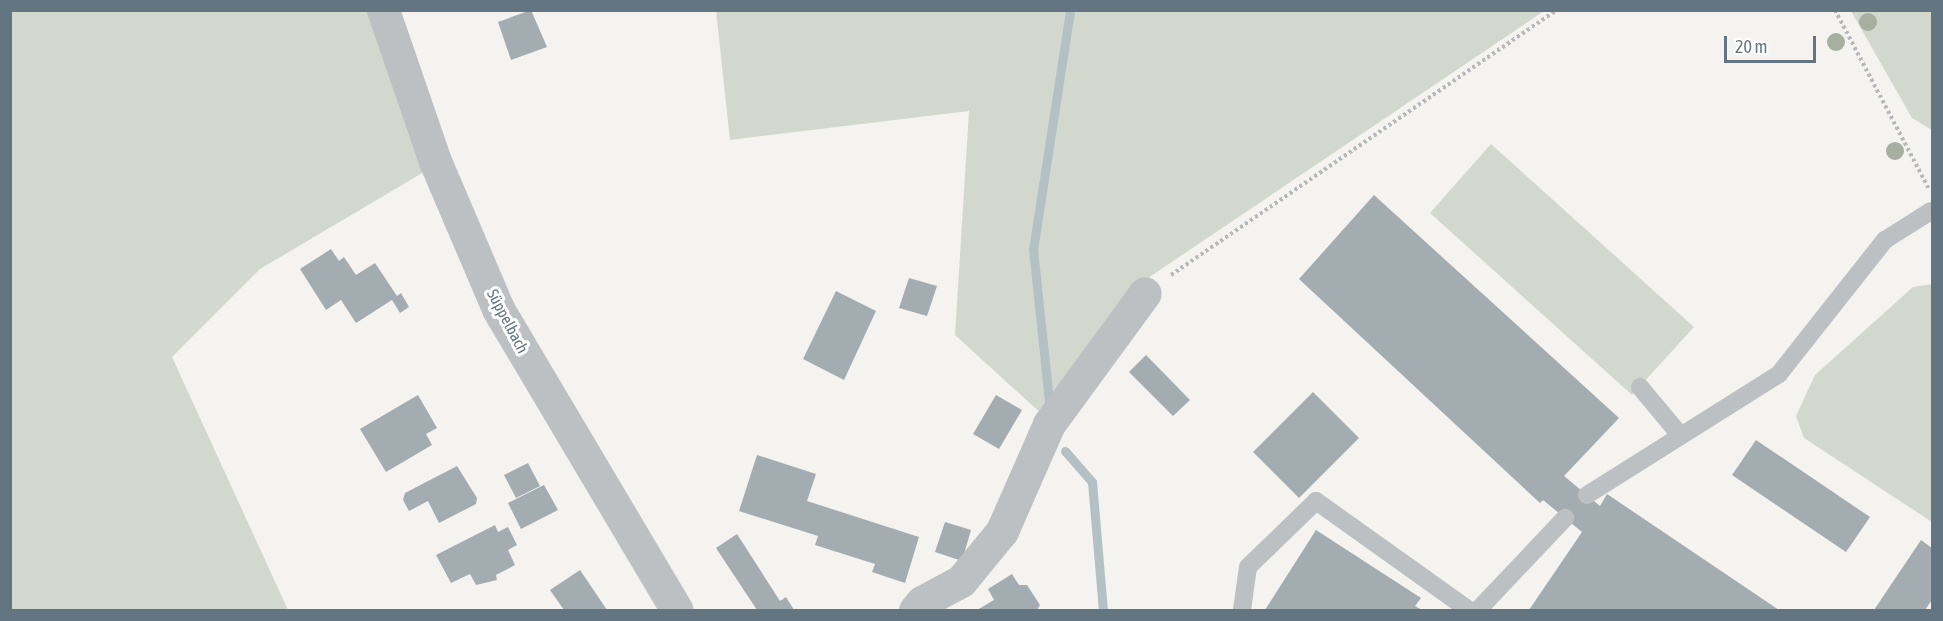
<!DOCTYPE html>
<html>
<head>
<meta charset="utf-8">
<style>
  body { margin:0 }
  #map { position:relative; width:1943px; height:621px; overflow:hidden; background:#f4f3ef; font-family:"Asap Condensed",sans-serif }
  div>[style] { position:absolute }
  .green>* { inset:0; background:#d3d8cf }
  .stream>* { height:9px; margin:-4.5px; padding:0 4.5px; transform-origin:4.5px; border-radius:4.5px; background:#b3c1c4 }
  .building>* { inset:0; background:#a3acb0 }
  .path>* { height:4px; margin-top:-2px; transform-origin:0; background:repeating-linear-gradient(90deg,#b6b9bb 0 3px,transparent 0 6px) }
  .lane>* { height:18px; margin:-9px; padding:0 9px; transform-origin:9px; border-radius:9px; background:#bcc0c3 }
  .street>* { height:33px; margin:-16.5px; padding:0 16.5px; transform-origin:16.5px; border-radius:16.5px; background:#bcc0c3 }
  .trees>* { width:18px; height:18px; margin:-9px; border-radius:50%; background:#a7afa1 }
  span { translate:-50% -50%; white-space:nowrap; text-align:center; line-height:1.15; -webkit-text-stroke:6px #fff; paint-order:stroke }
  .street-label { font-size:16px; color:#637580 }
  .frame { position:absolute; inset:0; border:12px solid #637580; pointer-events:none }
  .scale { position:absolute; left:1724px; top:36px; width:92px; height:27px; box-sizing:border-box; border:3px solid #637580; border-top:0; padding-left:8px; font-size:18px; line-height:21px; white-space:nowrap; color:#637580; -webkit-text-stroke:4px #fff; paint-order:stroke }
</style>
</head>
<body>
<div id="map">
  <div class="green">
    <i style="clip-path:polygon(10px 11px,379px 11px,429px 169px,260px 269px,172px 357px,288px 610px,11px 610px)"></i>
    <i style="clip-path:polygon(716px 11px,1544px 11px,1151px 276px,1099px 339px,1045px 417px,955px 335px,969px 111px,730px 140px)"></i>
    <i style="clip-path:polygon(1851px 11px,1932px 11px,1932px 130px,1912px 118px)"></i>
    <i style="clip-path:polygon(1491px 144px,1694px 327px,1632px 395px,1430px 213px)"></i>
    <i style="clip-path:polygon(1932px 284px,1932px 522px,1804px 438px,1796px 416px,1815px 375px,1913px 287px)"></i>
  </div>
  <div class="stream">
    <i style="left:1049px;top:401px;width:152px;rotate:-96deg"></i>
    <i style="left:1033px;top:250px;width:243px;rotate:-81.2deg"></i>
    <i style="left:1065px;top:451px;width:41px;rotate:48.9deg"></i>
    <i style="left:1092px;top:482px;width:128px;rotate:85.1deg"></i>
  </div>
  <div class="building">
    <i style="clip-path:polygon(531px 10px,547px 47px,511px 60px,498px 22px)"></i>
    <i style="clip-path:polygon(1374px 195px,1619px 418px,1564px 476px,1600px 506px,1607px 494px,1779px 610px,1529px 610px,1582px 532px,1543px 500px,1540px 503px,1299px 279px)"></i>
    <i style="clip-path:polygon(331px 249px,339px 261px,344px 257px,356px 275px,375px 263px,397px 296px,401px 293px,409px 307px,400px 313px,392px 300px,356px 323px,341px 300px,326px 310px,300px 269px)"></i>
    <i style="clip-path:polygon(909px 278px,937px 286px,927px 316px,899px 308px)"></i>
    <i style="clip-path:polygon(836px 291px,876px 311px,844px 380px,803px 359px)"></i>
    <i style="clip-path:polygon(1146px 355px,1190px 400px,1173px 416px,1129px 372px)"></i>
    <i style="clip-path:polygon(1313px 392px,1359px 438px,1299px 498px,1253px 452px)"></i>
    <i style="clip-path:polygon(418px 395px,437px 428px,426px 434px,432px 445px,386px 472px,360px 429px)"></i>
    <i style="clip-path:polygon(996px 395px,1022px 410px,999px 449px,973px 434px)"></i>
    <i style="clip-path:polygon(1756px 440px,1870px 517px,1846px 552px,1732px 475px)"></i>
    <i style="clip-path:polygon(757px 455px,816px 474px,807px 501px,919px 537px,905px 583px,872px 572px,875px 564px,815px 545px,818px 536px,739px 511px)"></i>
    <i style="clip-path:polygon(528px 463px,540px 486px,516px 498px,504px 475px)"></i>
    <i style="clip-path:polygon(457px 466px,477px 498px,476px 504px,439px 523px,428px 501px,409px 511px,403px 500px,405px 493px)"></i>
    <i style="clip-path:polygon(544px 485px,558px 510px,521px 529px,508px 503px)"></i>
    <i style="clip-path:polygon(945px 522px,971px 530px,962px 561px,935px 552px)"></i>
    <i style="clip-path:polygon(495px 525px,498px 532px,508px 527px,517px 545px,508px 550px,515px 565px,496px 575px,497px 580px,476px 585px,470px 574px,451px 583px,436px 555px)"></i>
    <i style="clip-path:polygon(1316px 530px,1421px 598px,1415px 606px,1422px 610px,1265px 610px)"></i>
    <i style="clip-path:polygon(737px 534px,780px 601px,786px 597px,794px 610px,757px 610px,716px 548px)"></i>
    <i style="clip-path:polygon(1921px 540px,1932px 548px,1932px 600px,1925px 610px,1874px 610px)"></i>
    <i style="clip-path:polygon(580px 570px,607px 610px,564px 610px,550px 590px)"></i>
    <i style="clip-path:polygon(1012px 574px,1019px 585px,1027px 585px,1040px 605px,1037px 610px,977px 610px,994px 600px,988px 589px)"></i>
  </div>
  <div class="path">
    <i style="left:1835px;top:10px;width:202px;rotate:62.3deg"></i>
    <i style="left:1171px;top:275px;width:467px;rotate:-34.5deg"></i>
  </div>
  <div class="lane">
    <i style="left:1640px;top:387px;width:62px;rotate:50.2deg"></i>
    <i style="left:1587px;top:495px;width:227px;rotate:-32.2deg"></i>
    <i style="left:1779px;top:374px;width:171px;rotate:-51.7deg"></i>
    <i style="left:1885px;top:240px;width:54px;rotate:-32.2deg"></i>
    <i style="left:1242px;top:610px;width:43px;rotate:-82.1deg"></i>
    <i style="left:1248px;top:567px;width:95px;rotate:-44.1deg"></i>
    <i style="left:1316px;top:501px;width:188px;rotate:35.5deg"></i>
    <i style="left:1478px;top:610px;width:127px;rotate:-46.6deg"></i>
  </div>
  <div class="street">
    <i style="left:383px;top:10px;width:160px;rotate:71deg"></i>
    <i style="left:435px;top:161px;width:161px;rotate:66.9deg"></i>
    <i style="left:498px;top:309px;width:350px;rotate:59.3deg"></i>
    <i style="left:915px;top:610px;width:11px;rotate:-49deg"></i>
    <i style="left:922px;top:602px;width:44px;rotate:-28.3deg"></i>
    <i style="left:961px;top:581px;width:65px;rotate:-50.6deg"></i>
    <i style="left:1002px;top:531px;width:117px;rotate:-66.3deg"></i>
    <i style="left:1049px;top:424px;width:162px;rotate:-53.8deg"></i>
  </div>
  <div class="trees">
    <i style="left:1868px;top:22px"></i>
    <i style="left:1836px;top:42px"></i>
    <i style="left:1895px;top:151px"></i>
  </div>
  <div class="street-label">
    <span style="left:508px;top:321px;rotate:62deg">Süppelbach</span>
  </div>
  <div class="frame"></div>
  <div class="scale">20 m</div>
</div>
</body>
</html>
